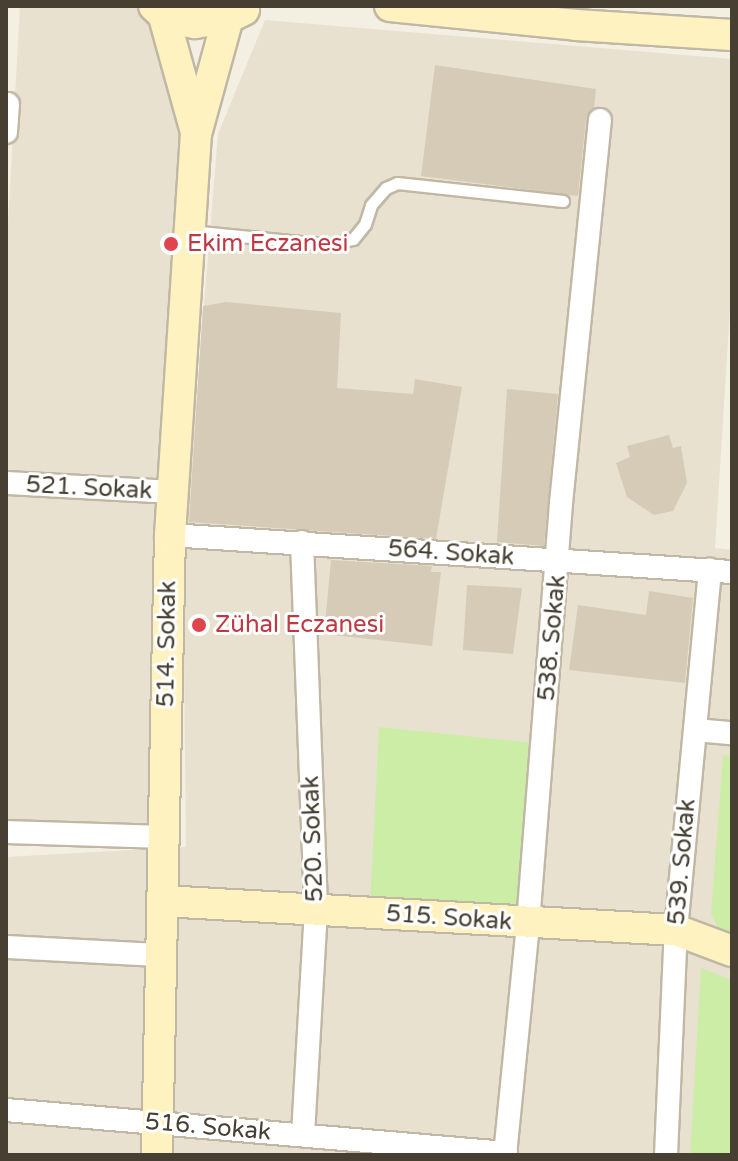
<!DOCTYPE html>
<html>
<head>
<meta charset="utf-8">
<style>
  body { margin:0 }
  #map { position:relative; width:738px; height:1161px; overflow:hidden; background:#f4efe3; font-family:"Varela Round",sans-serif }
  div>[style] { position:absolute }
  .residential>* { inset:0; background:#e8e1d0 }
  .green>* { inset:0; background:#cbeda6 }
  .building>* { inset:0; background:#d6cbb7 }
  .roads { filter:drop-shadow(2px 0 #c0b7a4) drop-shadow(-2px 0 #c0b7a4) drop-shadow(0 2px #c0b7a4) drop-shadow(0 -2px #c0b7a4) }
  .lane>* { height:11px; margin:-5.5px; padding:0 5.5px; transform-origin:5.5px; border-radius:5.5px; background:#fff }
  .street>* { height:22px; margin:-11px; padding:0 11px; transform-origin:11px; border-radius:11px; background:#fff }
  .secondary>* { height:30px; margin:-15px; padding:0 15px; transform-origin:15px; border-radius:15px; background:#fff2c1 }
  .dots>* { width:22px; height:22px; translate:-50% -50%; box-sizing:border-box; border:4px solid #fff; border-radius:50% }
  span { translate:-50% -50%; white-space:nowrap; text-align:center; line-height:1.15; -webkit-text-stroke:6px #fff; paint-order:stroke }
  .health-label { font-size:24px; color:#be3a42 }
  .left { translate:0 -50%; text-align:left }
  .street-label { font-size:24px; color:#463f32 }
  .frame { position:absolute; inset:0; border:8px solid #463f32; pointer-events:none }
</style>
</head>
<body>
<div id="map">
  <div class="residential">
    <i style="clip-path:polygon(20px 6px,146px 8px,188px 135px,165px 483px,6px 473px,6px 259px)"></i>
    <i style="clip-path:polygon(265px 20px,732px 59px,732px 277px,715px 548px,732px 550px,732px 1155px,6px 1155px,6px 857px,186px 847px,183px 563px,218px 134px)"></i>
    <i style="clip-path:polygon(6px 493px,166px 497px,158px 832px,6px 826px)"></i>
  </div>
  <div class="green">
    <i style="clip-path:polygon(379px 727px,535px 743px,523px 918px,370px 906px)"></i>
    <i style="clip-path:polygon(723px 755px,732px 756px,732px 932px,718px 928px,711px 914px)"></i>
    <i style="clip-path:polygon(701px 968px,732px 980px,732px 1155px,690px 1155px)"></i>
  </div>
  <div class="building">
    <i style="clip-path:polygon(435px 65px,596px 89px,594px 108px,586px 119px,578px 196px,421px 176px)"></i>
    <i style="clip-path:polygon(226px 302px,341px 313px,337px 388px,413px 394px,415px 379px,462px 387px,436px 539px,189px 522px,203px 306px)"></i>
    <i style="clip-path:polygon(507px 389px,558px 394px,544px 546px,497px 542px)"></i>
    <i style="clip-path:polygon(669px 435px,673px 448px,681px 446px,687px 483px,673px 511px,654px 515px,627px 497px,616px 463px,630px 457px,627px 446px)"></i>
    <i style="clip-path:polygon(331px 560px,432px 566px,431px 572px,441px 572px,432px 646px,324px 634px)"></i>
    <i style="clip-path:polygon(467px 585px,522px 588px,513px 654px,463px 650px)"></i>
    <i style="clip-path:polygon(649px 591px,693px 598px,685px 683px,569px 670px,578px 605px,646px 615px)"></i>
  </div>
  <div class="roads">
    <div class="lane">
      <i style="left:190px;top:231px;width:141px;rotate:5.7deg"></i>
      <i style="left:330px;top:245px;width:24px;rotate:-15deg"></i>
      <i style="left:353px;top:239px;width:19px;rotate:-51deg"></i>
      <i style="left:365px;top:224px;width:20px;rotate:-72deg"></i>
      <i style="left:371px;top:205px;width:23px;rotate:-49deg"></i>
      <i style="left:386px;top:188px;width:12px;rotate:-24deg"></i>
      <i style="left:397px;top:183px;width:167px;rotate:6.2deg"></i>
    </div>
    <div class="street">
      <i style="left:6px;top:132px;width:28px;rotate:-86deg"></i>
      <i style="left:6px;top:483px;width:166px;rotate:3.1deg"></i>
      <i style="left:170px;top:535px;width:563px;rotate:3.77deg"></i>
      <i style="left:302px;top:542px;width:367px;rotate:87.8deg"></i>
      <i style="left:316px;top:909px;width:226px;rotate:93.3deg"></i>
      <i style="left:695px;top:730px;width:37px;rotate:5deg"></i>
      <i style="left:6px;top:832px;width:156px;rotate:1.8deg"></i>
      <i style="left:6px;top:947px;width:155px;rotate:3deg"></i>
      <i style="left:6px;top:1110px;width:502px;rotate:4.92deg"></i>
      <i style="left:505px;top:1155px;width:233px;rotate:-84.3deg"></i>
      <i style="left:528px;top:923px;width:421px;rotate:-85.5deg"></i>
      <i style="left:561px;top:503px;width:385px;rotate:-84.2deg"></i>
      <i style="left:666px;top:1155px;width:225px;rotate:-87.5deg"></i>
      <i style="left:676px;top:930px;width:362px;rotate:-84.6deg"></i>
    </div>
    <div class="secondary">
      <i style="left:154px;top:6px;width:16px;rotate:43deg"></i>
      <i style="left:166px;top:17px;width:30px;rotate:12deg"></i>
      <i style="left:195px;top:23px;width:33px;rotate:-9deg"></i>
      <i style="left:228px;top:18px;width:18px;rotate:-27deg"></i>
      <i style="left:161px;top:6px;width:131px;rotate:74.5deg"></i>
      <i style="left:390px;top:6px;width:187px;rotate:5.8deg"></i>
      <i style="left:576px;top:25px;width:156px;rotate:3.7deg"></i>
      <i style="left:163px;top:901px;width:514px;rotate:3.24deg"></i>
      <i style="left:676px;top:930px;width:60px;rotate:20.6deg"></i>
      <i style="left:157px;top:1155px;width:620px;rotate:-88.8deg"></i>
      <i style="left:170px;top:535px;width:402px;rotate:-86.3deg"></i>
      <i style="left:196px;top:134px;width:120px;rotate:-74.6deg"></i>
      <i style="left:228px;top:18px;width:17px;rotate:-45deg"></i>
    </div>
  </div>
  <div class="dots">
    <i style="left:171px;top:244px;background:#e0444e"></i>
    <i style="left:199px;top:625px;background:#e0444e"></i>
  </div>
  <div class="health-label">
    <span class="left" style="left:187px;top:244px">Ekim Eczanesi</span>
    <span class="left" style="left:215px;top:625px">Zühal Eczanesi</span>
  </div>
  <div class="street-label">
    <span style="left:89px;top:488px;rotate:3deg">521. Sokak</span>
    <span style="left:451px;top:553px;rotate:4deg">564. Sokak</span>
    <span style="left:552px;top:638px;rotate:-85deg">538. Sokak</span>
    <span style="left:167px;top:644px;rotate:-89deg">514. Sokak</span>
    <span style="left:313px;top:839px;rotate:-92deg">520. Sokak</span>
    <span style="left:682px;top:862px;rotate:-85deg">539. Sokak</span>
    <span style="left:449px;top:918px;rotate:4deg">515. Sokak</span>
    <span style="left:208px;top:1127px;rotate:5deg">516. Sokak</span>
  </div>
  <div class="frame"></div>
</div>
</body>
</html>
